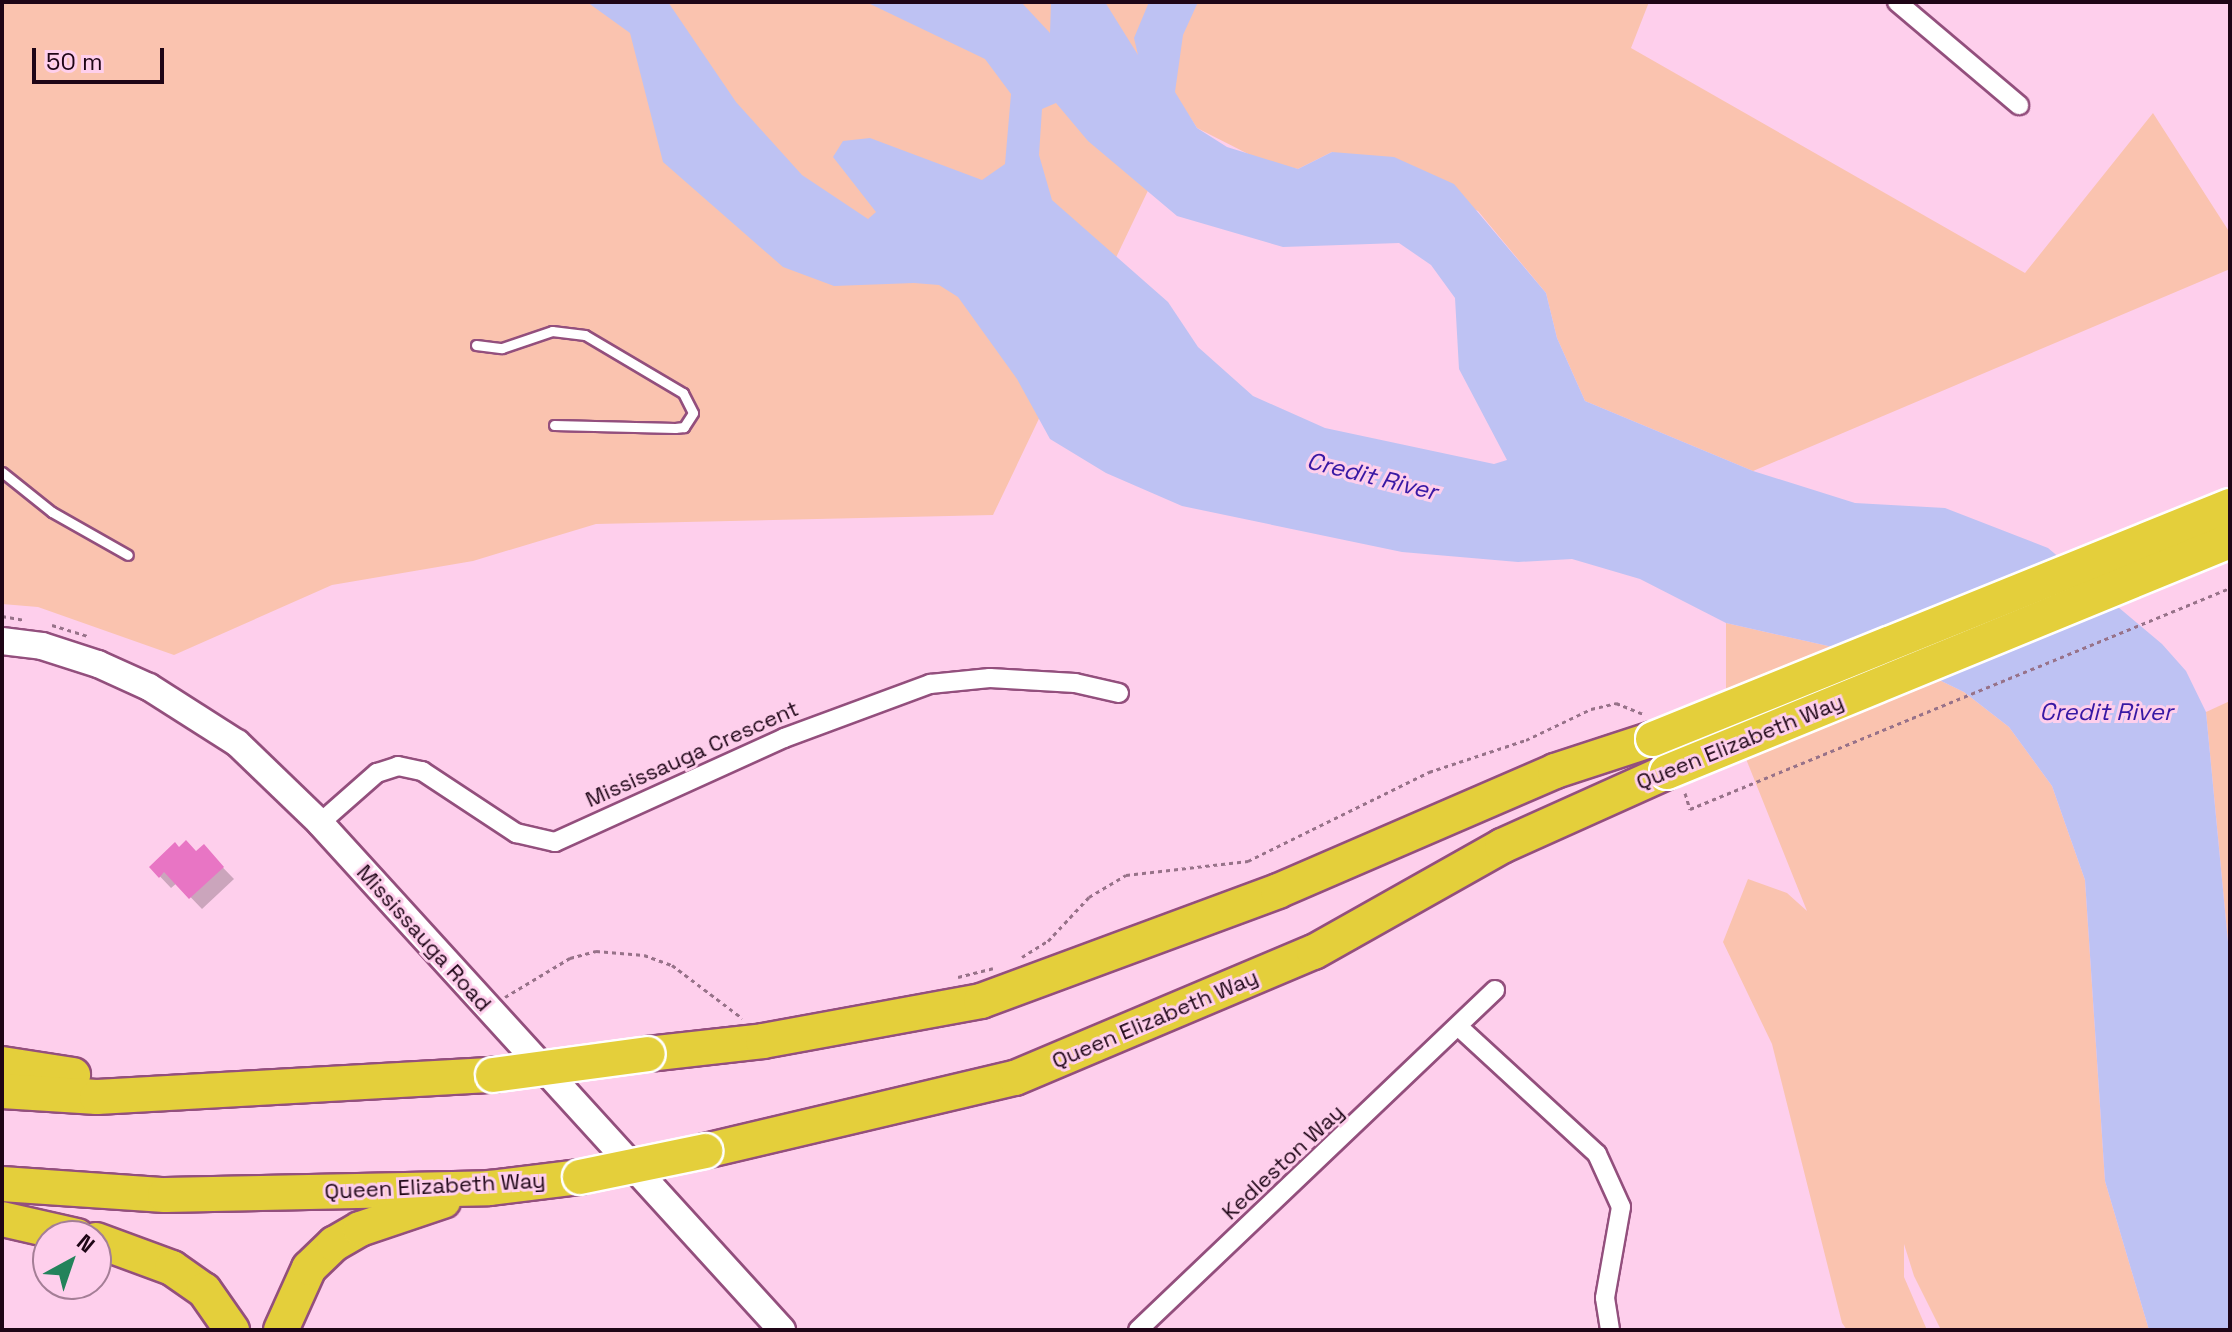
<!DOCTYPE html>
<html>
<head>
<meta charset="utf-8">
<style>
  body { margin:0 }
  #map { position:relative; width:2232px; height:1332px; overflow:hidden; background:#fecfec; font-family:"Space Grotesk",sans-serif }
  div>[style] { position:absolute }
  .green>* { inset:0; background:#fac3af }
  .water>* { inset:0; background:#bec2f3 }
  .shadow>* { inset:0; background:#0003 }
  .building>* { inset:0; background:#e875c4 }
  .path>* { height:3px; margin-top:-1.5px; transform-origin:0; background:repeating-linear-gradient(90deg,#977289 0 4px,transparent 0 8px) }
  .roads { filter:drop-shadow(2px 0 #934f7d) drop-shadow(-2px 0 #934f7d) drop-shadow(0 2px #934f7d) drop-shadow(0 -2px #934f7d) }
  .service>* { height:9px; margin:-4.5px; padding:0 4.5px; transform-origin:4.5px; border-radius:4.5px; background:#fff }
  .minor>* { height:18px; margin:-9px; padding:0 9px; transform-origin:9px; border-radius:9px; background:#fff }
  .secondary>* { height:26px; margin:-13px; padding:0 13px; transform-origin:13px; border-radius:13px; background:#fff }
  .motorway>* { height:34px; margin:-17px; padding:0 17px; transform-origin:17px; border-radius:17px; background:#e4cf3b }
  .bridges { filter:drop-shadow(2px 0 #fff) drop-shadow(-2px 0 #fff) drop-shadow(0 2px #fff) drop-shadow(0 -2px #fff) }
  .motorway-bridge>* { height:34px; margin:-17px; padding:0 17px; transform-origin:17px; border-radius:17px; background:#e4cf3b }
  span { translate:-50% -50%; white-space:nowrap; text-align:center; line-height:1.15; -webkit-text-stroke:6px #fecfec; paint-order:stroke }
  .street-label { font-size:22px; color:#1e0516 }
  .water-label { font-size:24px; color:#3818a4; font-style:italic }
  .frame { position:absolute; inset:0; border:4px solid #1e0516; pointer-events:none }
  .north { position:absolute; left:32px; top:1220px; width:80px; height:80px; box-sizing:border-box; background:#fecfec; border:2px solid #a47e96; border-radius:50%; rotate:40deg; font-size:22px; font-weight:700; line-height:32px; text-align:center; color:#1e0516 }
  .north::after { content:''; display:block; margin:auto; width:28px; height:36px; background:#23835b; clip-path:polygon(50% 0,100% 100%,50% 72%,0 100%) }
  .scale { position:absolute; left:32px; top:48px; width:132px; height:36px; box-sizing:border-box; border:4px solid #1e0516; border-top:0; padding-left:10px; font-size:24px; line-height:28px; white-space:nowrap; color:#1e0516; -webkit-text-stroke:6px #fecfec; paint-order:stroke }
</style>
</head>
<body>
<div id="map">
  <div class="green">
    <i style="clip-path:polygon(2px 2px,1649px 2px,1631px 48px,2025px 273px,2153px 113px,2230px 233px,2230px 269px,1753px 471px,1585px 401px,1557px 338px,1546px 293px,1478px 211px,1332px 152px,1298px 169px,1262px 161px,1197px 128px,1186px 111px,993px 515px,596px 524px,473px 561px,332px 585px,174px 655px,38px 607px,2px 604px)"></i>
    <i style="clip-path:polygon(1726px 623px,1904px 663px,1964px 692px,2009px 727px,2052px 786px,2085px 880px,2105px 1181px,2149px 1330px,1941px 1330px,1914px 1276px,1904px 1244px,1904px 1277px,1927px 1330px,1847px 1330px,1842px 1323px,1772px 1044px,1723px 942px,1748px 879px,1787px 893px,1807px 911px,1726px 709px)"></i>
    <i style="clip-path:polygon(2230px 701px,2230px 963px,2206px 712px)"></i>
  </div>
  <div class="water">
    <i style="clip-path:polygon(evenodd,587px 2px,668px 2px,736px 102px,802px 175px,868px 219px,876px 212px,833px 157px,843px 141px,870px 138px,982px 180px,1005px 164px,1011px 94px,985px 59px,866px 2px,1021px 2px,1050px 33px,1051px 2px,1105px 2px,1138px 55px,1134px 38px,1149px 2px,1198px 2px,1183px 35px,1175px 92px,1197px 128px,1227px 147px,1298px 169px,1332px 152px,1394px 157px,1454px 184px,1546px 293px,1557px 338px,1585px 401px,1753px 471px,1855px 503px,1945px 508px,2048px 548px,2162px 644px,2186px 671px,2206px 712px,2230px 963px,2230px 1330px,2149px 1330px,2105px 1181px,2085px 880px,2052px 786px,2009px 727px,1964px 692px,1904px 663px,1726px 623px,1640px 579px,1572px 559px,1518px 562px,1402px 552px,1182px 506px,1106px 473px,1050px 439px,1017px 379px,958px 297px,939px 285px,914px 283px,834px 286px,783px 267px,663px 162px,630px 33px,587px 2px,1056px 103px,1088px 141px,1177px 216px,1283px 247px,1399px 243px,1431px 265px,1455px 298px,1459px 369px,1507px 460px,1494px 464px,1325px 428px,1253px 396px,1198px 347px,1168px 302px,1052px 200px,1039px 155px,1042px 109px,1056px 103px)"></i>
  </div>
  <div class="shadow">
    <i style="clip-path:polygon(203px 847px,234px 879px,202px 909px,177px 883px,171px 888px,151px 867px,179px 850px,197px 853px)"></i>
  </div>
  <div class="building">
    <i style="clip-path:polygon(186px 840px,196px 851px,204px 844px,224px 867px,189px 899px,164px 872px,159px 878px,149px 867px,175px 842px,179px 847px)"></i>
  </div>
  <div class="path">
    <i style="left:2px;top:616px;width:23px;rotate:10deg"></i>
    <i style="left:52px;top:625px;width:37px;rotate:17deg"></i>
    <i style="left:1685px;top:793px;width:17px;rotate:73deg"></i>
    <i style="left:1690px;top:809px;width:583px;rotate:-22.26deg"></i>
    <i style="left:1022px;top:957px;width:31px;rotate:-32deg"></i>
    <i style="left:1048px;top:941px;width:60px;rotate:-47deg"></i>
    <i style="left:1089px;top:897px;width:43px;rotate:-30.7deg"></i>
    <i style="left:1126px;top:875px;width:123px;rotate:-6.5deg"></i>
    <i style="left:1248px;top:861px;width:202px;rotate:-26.2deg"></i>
    <i style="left:1429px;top:772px;width:102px;rotate:-18.3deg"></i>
    <i style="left:1526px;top:740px;width:72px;rotate:-25.5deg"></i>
    <i style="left:1591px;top:709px;width:26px;rotate:-13deg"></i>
    <i style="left:1616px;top:703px;width:29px;rotate:22deg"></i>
    <i style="left:958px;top:977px;width:36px;rotate:-14deg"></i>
    <i style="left:505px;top:997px;width:76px;rotate:-31deg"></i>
    <i style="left:570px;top:958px;width:27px;rotate:-15deg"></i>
    <i style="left:596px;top:951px;width:48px;rotate:4.8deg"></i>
    <i style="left:644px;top:955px;width:30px;rotate:20deg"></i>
    <i style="left:672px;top:965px;width:88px;rotate:37.1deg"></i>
  </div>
  <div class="roads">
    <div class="service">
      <i style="left:476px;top:345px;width:26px;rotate:7deg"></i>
      <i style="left:502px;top:348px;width:53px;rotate:-18.8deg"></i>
      <i style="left:552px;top:331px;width:33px;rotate:7deg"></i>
      <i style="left:585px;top:335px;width:114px;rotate:30.6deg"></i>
      <i style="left:683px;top:393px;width:22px;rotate:63deg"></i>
      <i style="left:693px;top:413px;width:17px;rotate:123deg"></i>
      <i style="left:684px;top:427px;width:9px;rotate:174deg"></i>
      <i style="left:675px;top:428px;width:121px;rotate:-178.6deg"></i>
      <i style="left:2px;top:472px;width:64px;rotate:38.7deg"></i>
      <i style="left:52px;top:512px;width:87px;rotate:29.5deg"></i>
    </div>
    <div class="minor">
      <i style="left:1897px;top:2px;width:160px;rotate:40.2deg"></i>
      <i style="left:320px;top:823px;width:76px;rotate:-41.3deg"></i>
      <i style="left:377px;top:773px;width:22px;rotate:-18deg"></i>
      <i style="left:398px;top:766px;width:25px;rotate:12deg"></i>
      <i style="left:422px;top:771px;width:113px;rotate:33.4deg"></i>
      <i style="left:516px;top:833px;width:40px;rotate:13deg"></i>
      <i style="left:555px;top:842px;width:252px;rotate:-24.4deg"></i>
      <i style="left:784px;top:738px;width:156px;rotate:-20.3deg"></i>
      <i style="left:930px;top:684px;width:60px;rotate:-5.7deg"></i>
      <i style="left:990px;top:678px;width:85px;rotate:3.4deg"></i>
      <i style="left:1075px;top:683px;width:45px;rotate:12.8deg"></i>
      <i style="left:1460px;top:1028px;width:186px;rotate:42.6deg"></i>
      <i style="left:1597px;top:1154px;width:58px;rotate:65.6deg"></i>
      <i style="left:1621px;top:1207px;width:92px;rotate:100deg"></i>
      <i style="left:1605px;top:1298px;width:32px;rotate:81deg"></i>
      <i style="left:1138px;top:1330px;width:493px;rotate:-43.6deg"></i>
    </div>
    <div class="secondary">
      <i style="left:2px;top:641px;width:40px;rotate:7.1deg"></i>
      <i style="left:42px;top:646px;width:59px;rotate:17.8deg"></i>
      <i style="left:98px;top:664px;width:56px;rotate:24.3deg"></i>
      <i style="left:149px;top:687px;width:104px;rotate:32.5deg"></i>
      <i style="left:237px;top:743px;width:115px;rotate:43.9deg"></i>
      <i style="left:320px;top:823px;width:686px;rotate:47.66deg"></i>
    </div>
    <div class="motorway">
      <i style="left:648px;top:1054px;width:116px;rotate:-6.4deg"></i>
      <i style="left:763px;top:1041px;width:222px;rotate:-10.4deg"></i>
      <i style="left:981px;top:1001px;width:317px;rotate:-20.3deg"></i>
      <i style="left:1278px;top:891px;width:302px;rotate:-23.4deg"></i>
      <i style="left:1555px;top:771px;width:103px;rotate:-18.1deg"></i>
      <i style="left:2px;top:1064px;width:72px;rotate:8.8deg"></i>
      <i style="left:2px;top:1091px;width:95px;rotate:3.6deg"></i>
      <i style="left:97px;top:1097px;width:397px;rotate:-3.2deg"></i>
      <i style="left:705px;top:1151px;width:318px;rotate:-13.3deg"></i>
      <i style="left:1015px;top:1078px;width:324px;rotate:-22.9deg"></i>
      <i style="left:1314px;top:952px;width:216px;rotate:-29.4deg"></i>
      <i style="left:1502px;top:846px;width:181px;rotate:-24.2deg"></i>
      <i style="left:2px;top:1184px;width:163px;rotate:3.9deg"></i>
      <i style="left:165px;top:1195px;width:324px;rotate:-1.2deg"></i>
      <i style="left:489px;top:1188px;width:92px;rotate:-6.9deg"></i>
      <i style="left:2px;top:1219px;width:77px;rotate:12.8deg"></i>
      <i style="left:96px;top:1240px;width:81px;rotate:20.2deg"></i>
      <i style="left:172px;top:1268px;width:39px;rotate:35deg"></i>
      <i style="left:204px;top:1290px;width:49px;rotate:55deg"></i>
      <i style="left:281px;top:1330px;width:68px;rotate:-65.7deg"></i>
      <i style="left:309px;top:1268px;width:35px;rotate:-44deg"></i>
      <i style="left:334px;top:1244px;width:30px;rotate:-30deg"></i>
      <i style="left:360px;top:1229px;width:88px;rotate:-18.6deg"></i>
    </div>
  </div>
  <div class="bridges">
    <div class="motorway-bridge">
      <i style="left:1653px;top:739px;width:622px;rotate:-21.99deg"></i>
      <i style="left:1667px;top:772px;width:609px;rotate:-22.31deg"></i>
      <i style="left:493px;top:1075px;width:156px;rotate:-7.7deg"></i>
      <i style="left:580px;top:1177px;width:128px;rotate:-11.7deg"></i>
    </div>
  </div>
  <div class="street-label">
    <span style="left:1740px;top:742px;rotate:-22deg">Queen Elizabeth Way</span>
    <span style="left:692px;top:754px;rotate:-24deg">Mississauga Crescent</span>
    <span style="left:424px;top:938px;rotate:48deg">Mississauga Road</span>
    <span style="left:1155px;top:1019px;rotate:-23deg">Queen Elizabeth Way</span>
    <span style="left:1283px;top:1162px;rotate:-43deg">Kedleston Way</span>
    <span style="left:435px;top:1186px;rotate:-3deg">Queen Elizabeth Way</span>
  </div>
  <div class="water-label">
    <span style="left:1372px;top:476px;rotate:14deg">Credit River</span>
    <span style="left:2106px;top:712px">Credit River</span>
  </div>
  <div class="frame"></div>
  <div class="north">N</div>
  <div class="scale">50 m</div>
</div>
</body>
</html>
